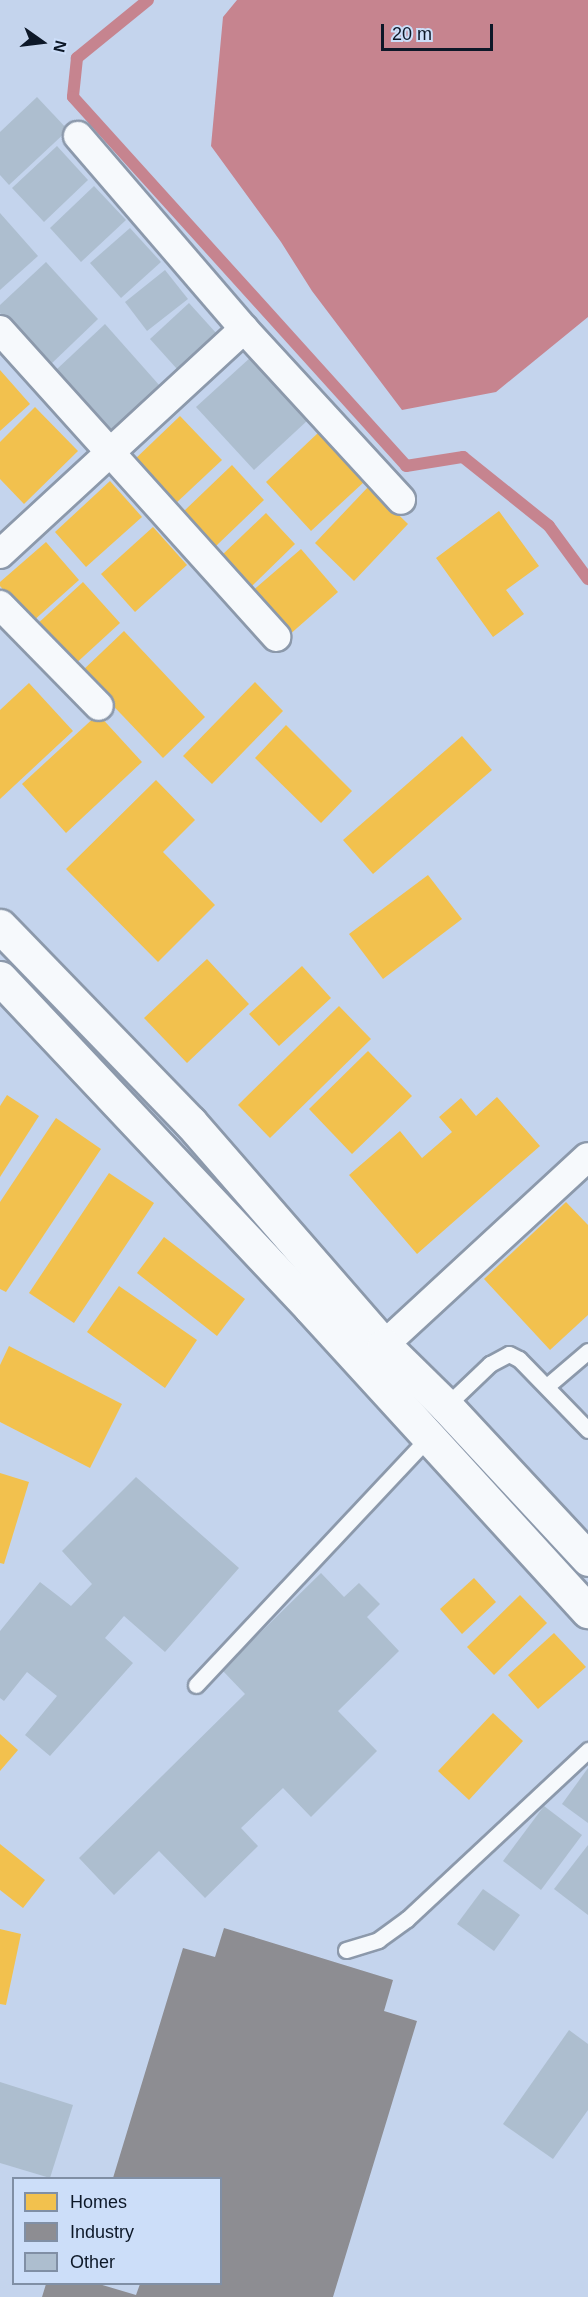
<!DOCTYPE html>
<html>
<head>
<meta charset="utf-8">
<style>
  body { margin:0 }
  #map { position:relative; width:588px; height:2297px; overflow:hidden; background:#c4d4ed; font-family:Arial,sans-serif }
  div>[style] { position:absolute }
  .water>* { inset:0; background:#c6848f }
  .homes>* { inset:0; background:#f2c14e }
  .industry>* { inset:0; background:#8d8d92 }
  .stream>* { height:12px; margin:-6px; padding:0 6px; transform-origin:6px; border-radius:6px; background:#c6848f }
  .building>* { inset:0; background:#adbecf }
  .roads { filter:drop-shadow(2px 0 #8c99ab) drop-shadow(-2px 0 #8c99ab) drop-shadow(0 2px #8c99ab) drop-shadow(0 -2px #8c99ab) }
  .lane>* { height:15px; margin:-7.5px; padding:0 7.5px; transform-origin:7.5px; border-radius:7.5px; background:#f6f9fc }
  .street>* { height:28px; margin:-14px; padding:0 14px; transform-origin:14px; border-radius:14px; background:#f6f9fc }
  .highway>* { height:33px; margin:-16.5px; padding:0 16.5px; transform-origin:16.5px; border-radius:16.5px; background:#f6f9fc }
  span { translate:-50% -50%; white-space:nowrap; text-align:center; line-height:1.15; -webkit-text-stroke:6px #ccdef9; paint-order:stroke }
  .legend { position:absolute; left:12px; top:2177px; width:210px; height:108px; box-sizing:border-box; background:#ccdef9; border:2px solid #808fa5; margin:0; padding:8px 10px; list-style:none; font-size:18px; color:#0d1828 }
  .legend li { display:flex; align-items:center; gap:12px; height:30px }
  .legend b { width:30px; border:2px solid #808fa5 }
  .north { position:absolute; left:12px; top:12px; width:60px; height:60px; -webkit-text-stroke:4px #ccdef9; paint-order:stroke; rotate:104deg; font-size:16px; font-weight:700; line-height:24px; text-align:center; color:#0d1828 }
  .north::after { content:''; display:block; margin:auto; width:21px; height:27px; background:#0d1828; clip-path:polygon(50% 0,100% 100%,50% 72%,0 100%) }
  .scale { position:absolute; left:381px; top:24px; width:112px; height:27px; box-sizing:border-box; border:3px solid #0d1828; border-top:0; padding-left:8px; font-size:18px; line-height:21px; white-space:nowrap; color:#0d1828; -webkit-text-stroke:4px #ccdef9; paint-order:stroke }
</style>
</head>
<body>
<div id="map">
  <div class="water">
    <i style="clip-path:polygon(237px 0,588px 0,588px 317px,496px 392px,402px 410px,312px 291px,281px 242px,211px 146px,223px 17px)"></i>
  </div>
  <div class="homes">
    <i style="clip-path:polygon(0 370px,30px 404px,0 431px)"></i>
    <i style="clip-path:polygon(35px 407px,78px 451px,24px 504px,0 479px,0 442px)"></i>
    <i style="clip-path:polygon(180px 416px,222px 460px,174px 505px,133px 461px)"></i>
    <i style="clip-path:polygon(319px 432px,364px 482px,311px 531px,266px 482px)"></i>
    <i style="clip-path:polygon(232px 465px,264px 500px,216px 546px,183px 512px)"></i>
    <i style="clip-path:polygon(110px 481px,142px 517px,86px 567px,55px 532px)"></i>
    <i style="clip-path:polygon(369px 486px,408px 524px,354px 581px,315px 543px)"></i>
    <i style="clip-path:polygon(499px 511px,539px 566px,506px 590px,524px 614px,493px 637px,436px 558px)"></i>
    <i style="clip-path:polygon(266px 513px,295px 544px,251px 587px,221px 556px)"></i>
    <i style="clip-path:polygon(153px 527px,187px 565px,135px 612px,101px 574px)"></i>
    <i style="clip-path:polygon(46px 542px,79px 580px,32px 622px,0 586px,0 582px)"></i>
    <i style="clip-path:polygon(301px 549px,338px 592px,288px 636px,251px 592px)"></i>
    <i style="clip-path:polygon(83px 582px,120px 623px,72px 667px,35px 626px)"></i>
    <i style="clip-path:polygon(124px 631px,205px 717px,163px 758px,81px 672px)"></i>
    <i style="clip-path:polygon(255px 682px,283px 711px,212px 784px,183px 756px)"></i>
    <i style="clip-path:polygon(29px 683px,73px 731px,0 799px,0 710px)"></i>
    <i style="clip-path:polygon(98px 714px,142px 762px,66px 833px,22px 784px)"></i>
    <i style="clip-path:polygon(286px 725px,352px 791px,321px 823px,255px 758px)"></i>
    <i style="clip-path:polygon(462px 736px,492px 770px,373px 874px,343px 840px)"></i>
    <i style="clip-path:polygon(156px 780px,195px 820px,163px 852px,215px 905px,158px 962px,66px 869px)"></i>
    <i style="clip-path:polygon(428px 875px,462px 919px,383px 979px,349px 934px)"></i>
    <i style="clip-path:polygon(207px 959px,249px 1004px,187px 1063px,144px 1018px)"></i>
    <i style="clip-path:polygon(302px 966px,331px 998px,279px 1046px,249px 1014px)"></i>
    <i style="clip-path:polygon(339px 1006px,371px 1039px,270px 1138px,238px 1105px)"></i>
    <i style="clip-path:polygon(368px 1051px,412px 1096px,352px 1154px,309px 1109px)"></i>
    <i style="clip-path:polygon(7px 1095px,39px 1116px,0 1177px,0 1106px)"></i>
    <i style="clip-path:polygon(497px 1097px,540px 1146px,417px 1254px,349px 1175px,400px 1131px,422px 1158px,452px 1132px,439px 1117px,461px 1098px,476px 1116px)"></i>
    <i style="clip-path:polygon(56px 1118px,101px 1149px,6px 1292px,0 1289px,0 1202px)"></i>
    <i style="clip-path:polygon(109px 1173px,154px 1203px,74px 1323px,29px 1293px)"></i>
    <i style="clip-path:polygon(566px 1202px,588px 1225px,588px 1315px,550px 1350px,484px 1279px)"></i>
    <i style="clip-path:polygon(164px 1237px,245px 1299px,217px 1336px,137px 1273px)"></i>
    <i style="clip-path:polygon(119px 1286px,197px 1340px,165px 1388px,87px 1332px)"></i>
    <i style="clip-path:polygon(9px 1346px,122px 1404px,90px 1468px,0 1422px,0 1365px)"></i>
    <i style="clip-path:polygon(0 1473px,29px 1482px,4px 1564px,0 1563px)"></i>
    <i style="clip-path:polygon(474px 1578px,496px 1602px,462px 1634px,440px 1609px)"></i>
    <i style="clip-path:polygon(520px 1595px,547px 1623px,494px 1675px,467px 1647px)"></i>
    <i style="clip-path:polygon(554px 1633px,586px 1667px,538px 1709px,508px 1675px)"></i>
    <i style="clip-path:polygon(493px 1713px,523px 1741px,469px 1800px,438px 1771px)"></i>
    <i style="clip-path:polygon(0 1734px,18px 1750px,0 1771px)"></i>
    <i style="clip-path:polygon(0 1844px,45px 1880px,23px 1908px,0 1890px)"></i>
    <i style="clip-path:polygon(0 1929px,21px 1934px,6px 2005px,0 2004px)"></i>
  </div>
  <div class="industry">
    <i style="clip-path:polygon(224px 1928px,393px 1980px,384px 2011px,417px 2021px,333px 2297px,42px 2297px,46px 2284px,99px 2284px,136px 2295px,140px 2284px,220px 2284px,220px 2178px,113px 2178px,183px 1948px,215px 1957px)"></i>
  </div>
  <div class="stream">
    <i style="left:148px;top:0;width:92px;rotate:140.8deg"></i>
    <i style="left:77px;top:58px;width:39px;rotate:96deg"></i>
    <i style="left:73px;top:97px;width:497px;rotate:47.9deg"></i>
    <i style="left:406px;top:466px;width:58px;rotate:-9deg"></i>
    <i style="left:463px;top:457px;width:110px;rotate:38.7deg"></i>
    <i style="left:549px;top:526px;width:66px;rotate:53.7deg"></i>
  </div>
  <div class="building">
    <i style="clip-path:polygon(37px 97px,68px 130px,9px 185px,0 175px,0 132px)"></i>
    <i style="clip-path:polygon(57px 146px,88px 180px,44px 222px,12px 188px)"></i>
    <i style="clip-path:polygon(94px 186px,126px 220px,81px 262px,50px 228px)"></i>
    <i style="clip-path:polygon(0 213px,38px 256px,0 290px)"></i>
    <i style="clip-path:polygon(130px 228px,161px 262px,121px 298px,90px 263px)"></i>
    <i style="clip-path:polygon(46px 262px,98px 319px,49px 366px,0 313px,0 305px)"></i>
    <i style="clip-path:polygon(165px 270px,188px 299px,147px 331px,125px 302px)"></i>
    <i style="clip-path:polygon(189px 303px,217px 334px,177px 369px,150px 339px)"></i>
    <i style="clip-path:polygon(105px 324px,160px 386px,112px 431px,56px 370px)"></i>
    <i style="clip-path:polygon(251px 357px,308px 420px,254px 470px,196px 407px)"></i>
    <i style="clip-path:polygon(136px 1477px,239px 1568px,165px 1652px,124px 1616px,105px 1638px,133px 1663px,50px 1756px,25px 1735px,57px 1696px,27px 1672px,4px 1701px,0 1698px,0 1631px,40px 1582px,71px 1606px,92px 1584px,62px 1551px)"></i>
    <i style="clip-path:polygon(321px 1573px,344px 1597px,359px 1583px,380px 1604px,367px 1617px,399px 1651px,338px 1711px,377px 1751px,311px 1817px,283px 1788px,241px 1828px,258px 1846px,205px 1898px,159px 1851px,114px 1895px,79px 1858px,245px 1694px,222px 1670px)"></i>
    <i style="clip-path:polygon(588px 1768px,588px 1823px,562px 1804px)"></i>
    <i style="clip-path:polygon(544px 1806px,582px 1835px,541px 1890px,503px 1861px)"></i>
    <i style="clip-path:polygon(588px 1845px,588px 1915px,554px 1889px)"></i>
    <i style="clip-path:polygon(483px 1889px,520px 1915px,494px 1951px,457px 1924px)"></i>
    <i style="clip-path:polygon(569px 2030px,588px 2044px,588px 2110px,553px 2159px,503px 2124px)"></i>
    <i style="clip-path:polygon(0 2082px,73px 2105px,50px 2178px,0 2163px)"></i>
  </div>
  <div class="roads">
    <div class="lane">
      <i style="left:547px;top:1386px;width:54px;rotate:-40.5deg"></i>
      <i style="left:446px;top:1406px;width:61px;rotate:-43.7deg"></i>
      <i style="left:490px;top:1364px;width:21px;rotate:-28deg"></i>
      <i style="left:509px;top:1354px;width:11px;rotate:27deg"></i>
      <i style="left:519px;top:1359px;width:99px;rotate:45.8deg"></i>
      <i style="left:196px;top:1685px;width:339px;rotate:-46.8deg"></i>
      <i style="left:346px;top:1950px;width:34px;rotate:-17deg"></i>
      <i style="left:378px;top:1940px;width:36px;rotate:-36deg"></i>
      <i style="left:407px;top:1919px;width:248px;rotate:-43deg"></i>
    </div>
    <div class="street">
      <i style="left:78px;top:136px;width:255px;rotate:49.3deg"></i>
      <i style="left:244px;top:329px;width:232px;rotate:47.4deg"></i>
      <i style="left:0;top:330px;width:413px;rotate:48deg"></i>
      <i style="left:0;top:554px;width:332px;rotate:-42.7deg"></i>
      <i style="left:0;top:605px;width:141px;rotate:45.6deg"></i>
      <i style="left:384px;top:1345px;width:277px;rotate:-42.7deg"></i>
    </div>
    <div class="highway">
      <i style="left:0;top:926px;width:273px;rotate:45.9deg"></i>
      <i style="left:190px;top:1122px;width:296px;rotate:49deg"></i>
      <i style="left:384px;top:1345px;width:87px;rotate:44.5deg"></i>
      <i style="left:446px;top:1406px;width:209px;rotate:47.1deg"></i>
      <i style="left:0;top:978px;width:452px;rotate:46.7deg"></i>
      <i style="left:310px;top:1307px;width:412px;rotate:47.6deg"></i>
    </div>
  </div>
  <ul class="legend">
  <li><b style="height:16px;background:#f2c14e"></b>Homes</li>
  <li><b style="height:16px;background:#8d8d92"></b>Industry</li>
  <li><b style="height:16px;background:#adbecf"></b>Other</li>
  </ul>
  <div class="north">N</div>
  <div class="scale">20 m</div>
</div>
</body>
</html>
